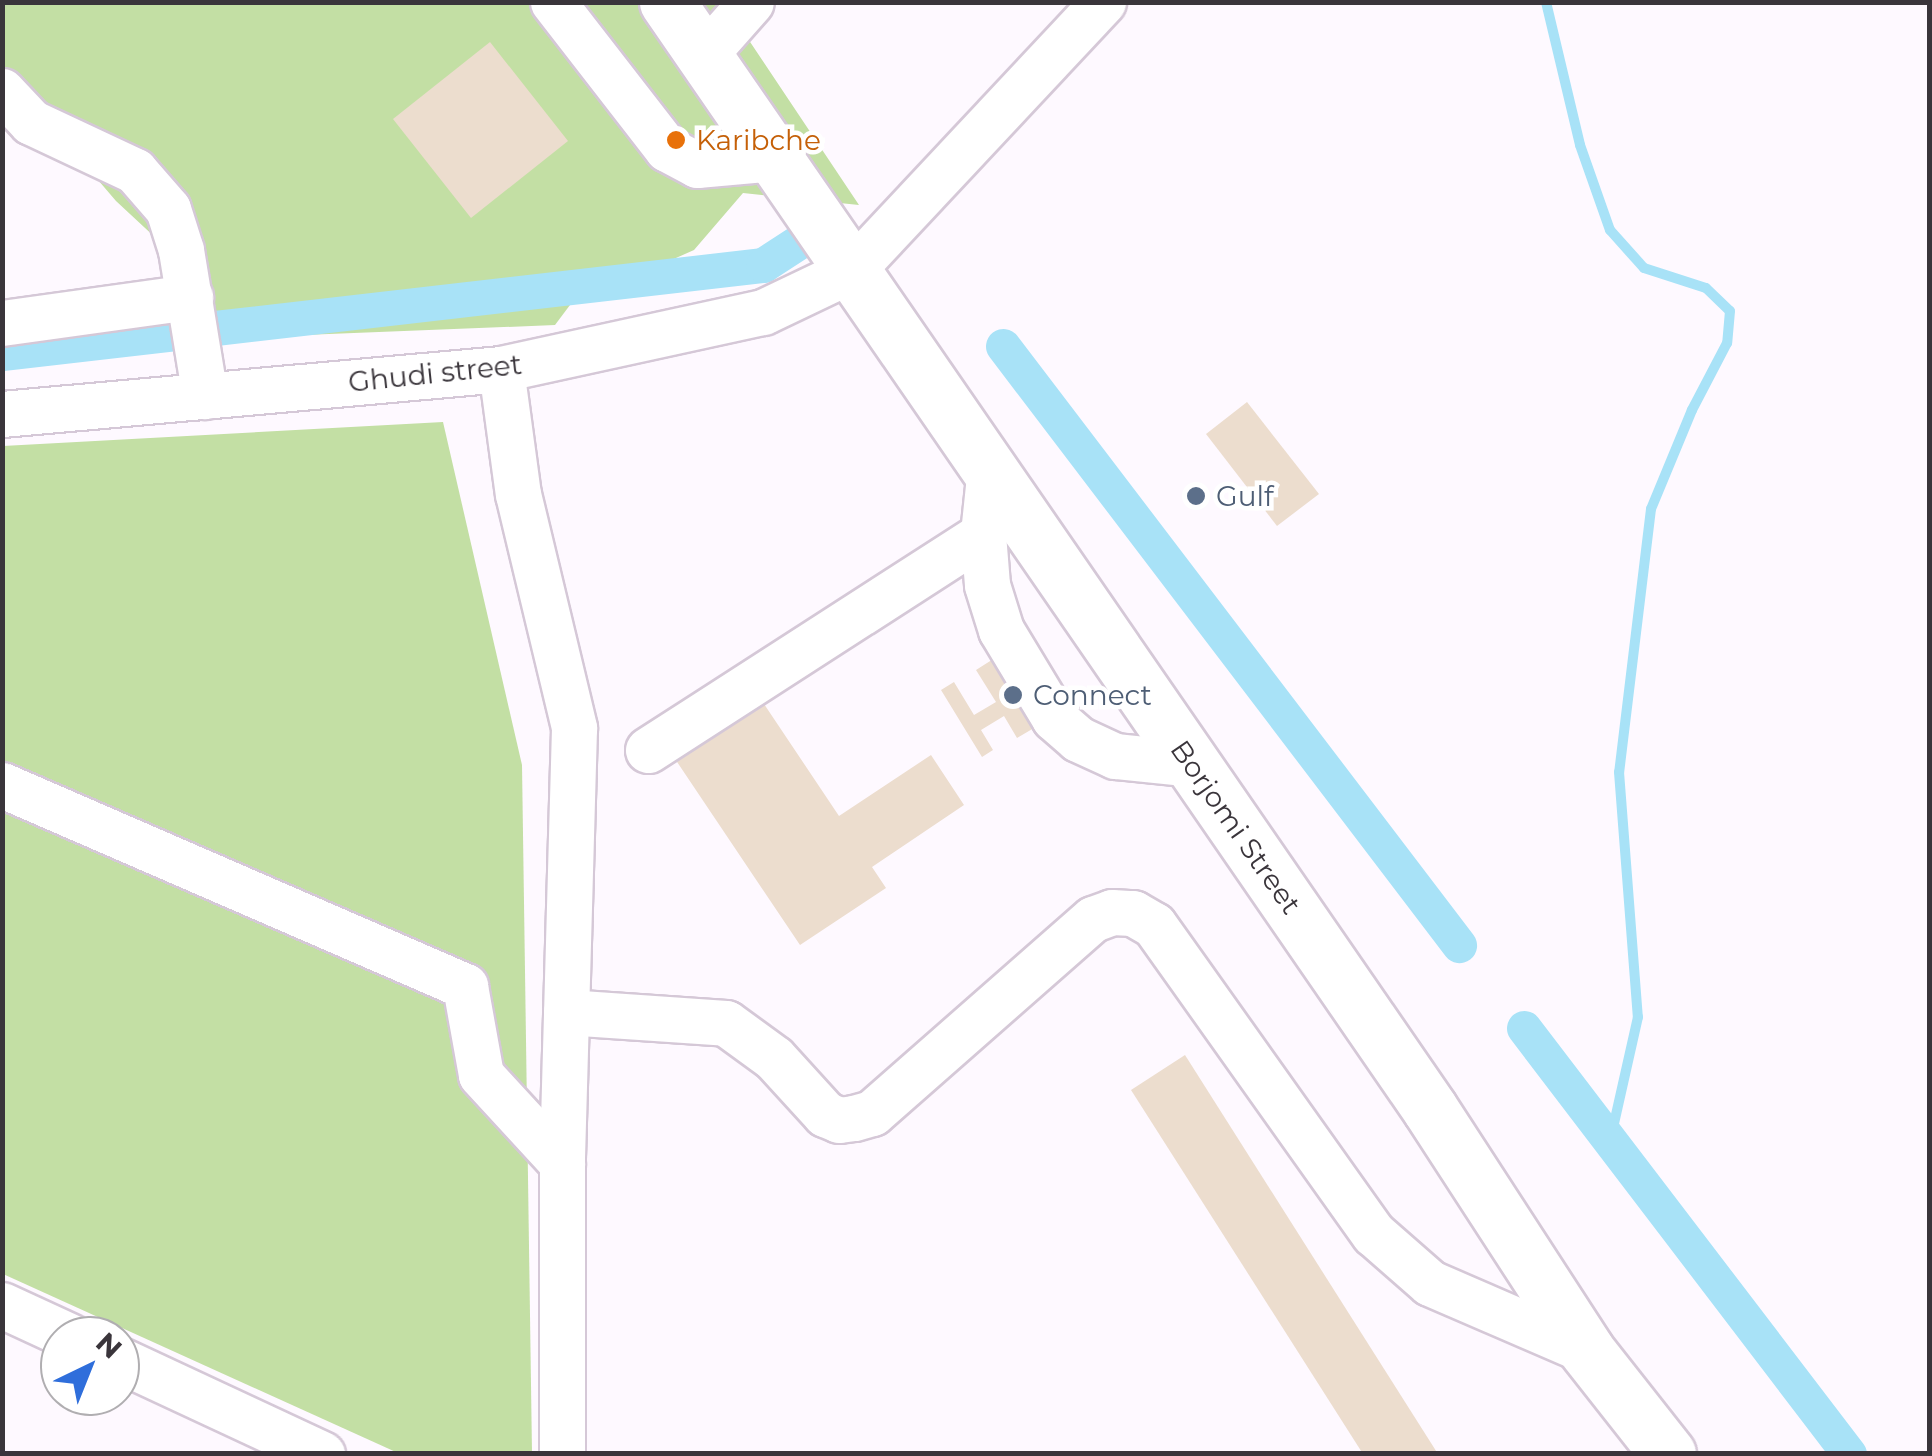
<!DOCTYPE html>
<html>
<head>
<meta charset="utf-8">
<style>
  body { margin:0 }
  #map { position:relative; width:1932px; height:1456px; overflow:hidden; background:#fef9ff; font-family:Montserrat,sans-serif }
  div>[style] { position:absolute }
  .green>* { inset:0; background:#c3dfa4 }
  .stream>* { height:10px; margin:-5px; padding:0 5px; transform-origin:5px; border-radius:5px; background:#a8e2f7 }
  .canal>* { height:35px; margin:-17.5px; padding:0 17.5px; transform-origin:17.5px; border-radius:17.5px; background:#a8e2f7 }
  .building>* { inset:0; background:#ecddce }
  .roads { filter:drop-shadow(2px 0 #d5c8d7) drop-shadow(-2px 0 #d5c8d7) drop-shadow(0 2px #d5c8d7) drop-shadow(0 -2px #d5c8d7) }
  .minor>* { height:45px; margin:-22.5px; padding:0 22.5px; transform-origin:22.5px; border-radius:22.5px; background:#fff }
  .highway>* { height:55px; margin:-27.5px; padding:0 27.5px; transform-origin:27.5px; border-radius:27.5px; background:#fff }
  .dots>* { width:28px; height:28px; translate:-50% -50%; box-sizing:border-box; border:5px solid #fff; border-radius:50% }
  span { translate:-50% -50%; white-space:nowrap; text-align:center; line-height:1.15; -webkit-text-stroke:9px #fff; paint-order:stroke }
  .food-label { font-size:28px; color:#c56008 }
  .left { translate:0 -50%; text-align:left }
  .street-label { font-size:28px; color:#3a353b }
  .service-label { font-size:28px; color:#4e5e75 }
  .frame { position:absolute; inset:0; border:5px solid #3a353b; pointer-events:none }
  .north { position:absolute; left:40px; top:1316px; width:100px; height:100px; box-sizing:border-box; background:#fff; border:2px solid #b0aeb1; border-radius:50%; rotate:43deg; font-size:28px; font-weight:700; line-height:40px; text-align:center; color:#3a353b }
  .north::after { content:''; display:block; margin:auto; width:35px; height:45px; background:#2f6edb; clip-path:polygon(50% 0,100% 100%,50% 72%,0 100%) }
</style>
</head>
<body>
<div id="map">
  <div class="green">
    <i style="clip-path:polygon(2px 3px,724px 3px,859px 205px,743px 193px,694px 250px,570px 305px,555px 325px,207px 339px,173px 254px,116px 201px,3px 69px)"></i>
    <i style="clip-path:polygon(443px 422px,522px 765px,532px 1453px,398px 1453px,3px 1274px,3px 446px)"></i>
  </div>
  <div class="stream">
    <i style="left:1546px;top:2px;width:147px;rotate:76.6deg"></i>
    <i style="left:1580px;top:145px;width:90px;rotate:70.6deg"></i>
    <i style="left:1610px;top:230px;width:51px;rotate:48.2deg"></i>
    <i style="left:1644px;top:268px;width:65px;rotate:17.9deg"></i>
    <i style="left:1706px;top:288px;width:33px;rotate:44deg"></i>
    <i style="left:1730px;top:311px;width:32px;rotate:95deg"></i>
    <i style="left:1727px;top:343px;width:76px;rotate:117.6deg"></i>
    <i style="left:1692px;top:410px;width:107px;rotate:112.5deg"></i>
    <i style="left:1651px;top:509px;width:265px;rotate:96.9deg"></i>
    <i style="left:1619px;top:772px;width:246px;rotate:85.6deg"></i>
    <i style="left:1638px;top:1017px;width:127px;rotate:102.7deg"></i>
  </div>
  <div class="canal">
    <i style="left:215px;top:328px;width:552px;rotate:-6.56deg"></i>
    <i style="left:763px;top:265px;width:44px;rotate:-33deg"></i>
    <i style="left:1003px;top:346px;width:753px;rotate:52.72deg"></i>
    <i style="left:2px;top:353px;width:177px;rotate:-6.5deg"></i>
    <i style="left:1524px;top:1028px;width:536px;rotate:52.66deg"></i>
  </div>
  <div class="building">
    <i style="clip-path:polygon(490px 42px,568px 141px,471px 218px,393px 119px)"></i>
    <i style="clip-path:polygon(1247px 402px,1319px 494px,1277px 526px,1206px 434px)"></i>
    <i style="clip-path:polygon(1009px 649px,1051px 718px,1017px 738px,1004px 716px,981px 730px,993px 750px,982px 757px,941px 690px,954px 682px,974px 715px,996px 702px,976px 670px)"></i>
    <i style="clip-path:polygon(752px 686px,839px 816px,931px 755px,964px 805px,872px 867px,886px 888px,800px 945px,665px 744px)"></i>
    <i style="clip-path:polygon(1185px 1055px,1438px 1454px,1363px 1454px,1131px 1090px)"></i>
  </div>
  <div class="roads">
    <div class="minor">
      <i style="left:553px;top:2px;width:186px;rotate:52.2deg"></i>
      <i style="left:667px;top:149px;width:34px;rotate:28deg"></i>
      <i style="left:697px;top:165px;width:78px;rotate:-5.1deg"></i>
      <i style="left:705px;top:54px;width:69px;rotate:-48.5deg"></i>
      <i style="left:2px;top:91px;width:42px;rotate:46.9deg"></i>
      <i style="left:31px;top:122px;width:115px;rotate:25.2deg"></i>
      <i style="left:135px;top:171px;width:50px;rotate:49deg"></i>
      <i style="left:168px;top:209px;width:43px;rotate:72.4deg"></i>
      <i style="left:181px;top:250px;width:148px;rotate:80.7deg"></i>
      <i style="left:2px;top:323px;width:190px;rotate:-7.9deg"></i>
      <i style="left:501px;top:369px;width:126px;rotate:82.3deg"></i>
      <i style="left:518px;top:494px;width:241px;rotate:76.5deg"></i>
      <i style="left:574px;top:728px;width:435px;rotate:91.6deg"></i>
      <i style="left:562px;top:1163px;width:291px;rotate:90deg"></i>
      <i style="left:2px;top:414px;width:501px;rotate:-5.15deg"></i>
      <i style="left:501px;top:369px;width:268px;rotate:-12.3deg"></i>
      <i style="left:763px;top:312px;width:100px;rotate:-25.5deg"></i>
      <i style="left:853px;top:269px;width:366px;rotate:-46.9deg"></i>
      <i style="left:990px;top:467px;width:67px;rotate:96deg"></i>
      <i style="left:983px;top:534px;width:51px;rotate:85.5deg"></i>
      <i style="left:987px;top:585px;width:47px;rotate:72.7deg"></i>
      <i style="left:1001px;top:630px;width:103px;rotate:58.9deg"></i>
      <i style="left:1054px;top:718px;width:32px;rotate:41deg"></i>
      <i style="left:1078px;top:739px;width:41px;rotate:24.7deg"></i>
      <i style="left:1115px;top:756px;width:77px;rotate:5.9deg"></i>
      <i style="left:648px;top:750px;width:399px;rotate:-32.8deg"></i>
      <i style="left:2px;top:785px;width:505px;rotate:23.47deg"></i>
      <i style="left:465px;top:986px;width:90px;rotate:79.8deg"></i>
      <i style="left:481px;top:1075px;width:120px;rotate:47.4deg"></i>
      <i style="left:566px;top:1012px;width:160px;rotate:3.9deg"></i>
      <i style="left:726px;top:1023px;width:59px;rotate:36.1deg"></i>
      <i style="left:774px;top:1058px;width:76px;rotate:47.7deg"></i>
      <i style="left:825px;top:1114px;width:15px;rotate:23deg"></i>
      <i style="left:839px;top:1120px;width:15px;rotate:-8deg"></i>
      <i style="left:854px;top:1118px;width:19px;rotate:-16deg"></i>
      <i style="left:872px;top:1113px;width:294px;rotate:-41.3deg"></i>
      <i style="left:1093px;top:919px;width:20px;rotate:-20deg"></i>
      <i style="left:1112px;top:912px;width:21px;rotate:3deg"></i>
      <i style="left:1133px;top:913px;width:24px;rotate:30deg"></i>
      <i style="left:1154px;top:925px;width:379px;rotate:54.6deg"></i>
      <i style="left:1374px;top:1234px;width:74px;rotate:41.2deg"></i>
      <i style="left:1430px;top:1283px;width:171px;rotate:23.4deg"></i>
      <i style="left:2px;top:1305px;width:74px;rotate:24.8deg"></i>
      <i style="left:120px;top:1360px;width:223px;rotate:25deg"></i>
    </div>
    <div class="highway">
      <i style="left:667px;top:2px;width:1344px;rotate:55.42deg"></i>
      <i style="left:1430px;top:1109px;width:288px;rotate:57deg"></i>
      <i style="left:1587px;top:1351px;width:131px;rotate:51.8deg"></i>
    </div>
  </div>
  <div class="dots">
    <i style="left:676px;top:140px;background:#e8710a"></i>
    <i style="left:1196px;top:496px;background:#5c6f8a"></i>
    <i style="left:1013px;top:695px;background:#5c6f8a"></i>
  </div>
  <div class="food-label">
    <span class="left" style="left:696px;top:140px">Karibche</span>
  </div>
  <div class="street-label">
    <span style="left:435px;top:373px;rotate:-6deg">Ghudi street</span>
    <span style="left:1236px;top:827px;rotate:55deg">Borjomi Street</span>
  </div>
  <div class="service-label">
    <span class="left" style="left:1216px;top:496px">Gulf</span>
    <span class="left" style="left:1033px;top:695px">Connect</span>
  </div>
  <div class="frame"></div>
  <div class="north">N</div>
</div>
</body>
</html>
